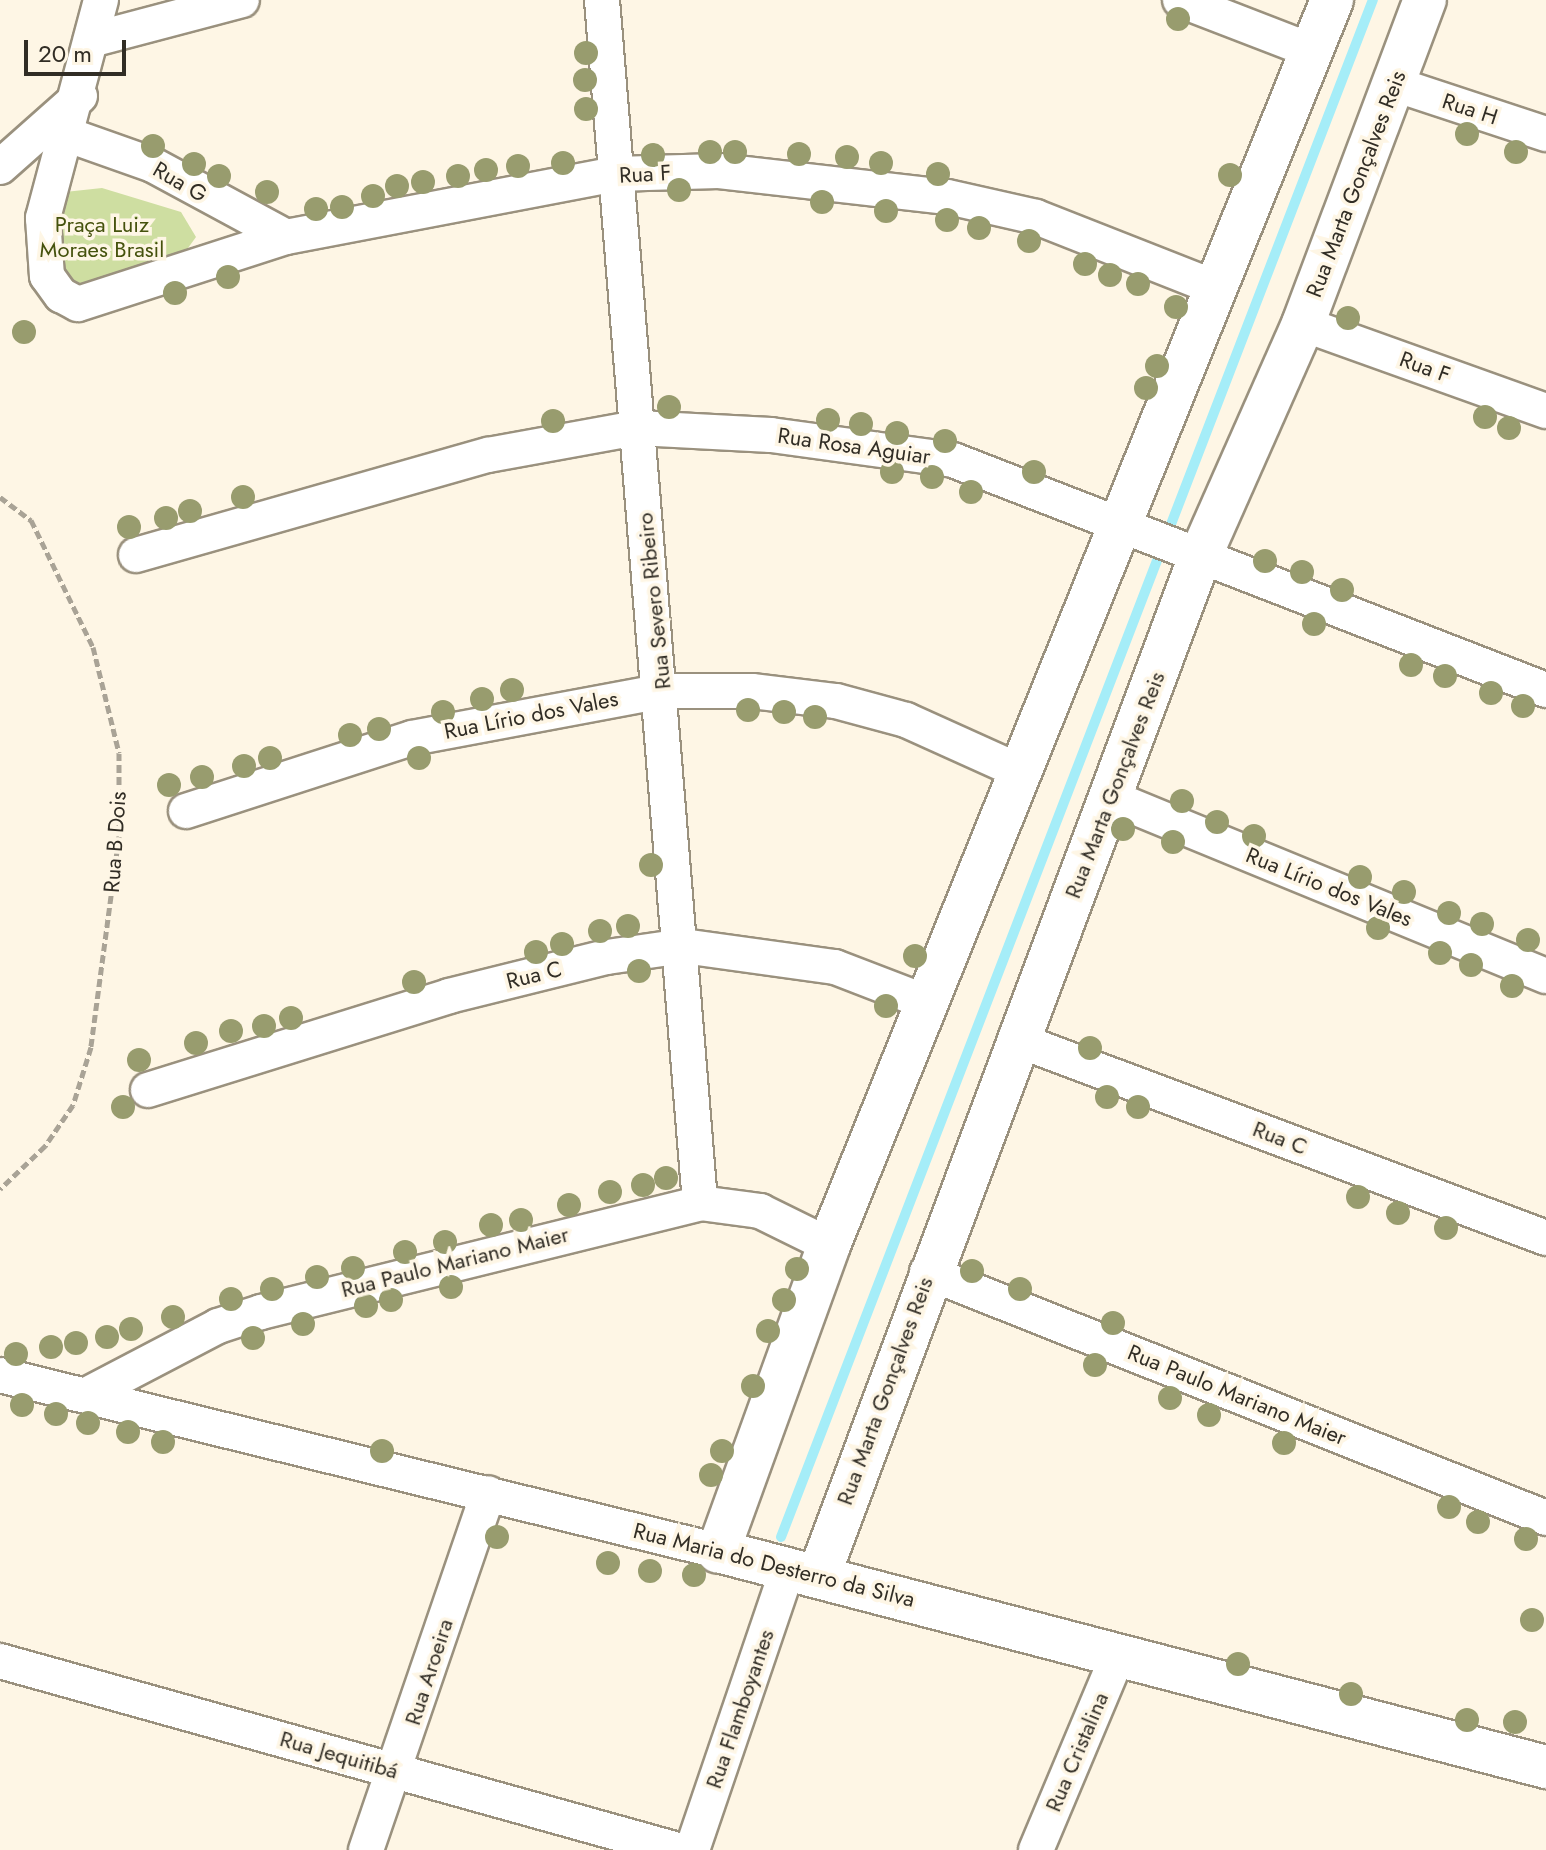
<!DOCTYPE html>
<html>
<head>
<meta charset="utf-8">
<style>
  body { margin:0 }
  #map { position:relative; width:1546px; height:1850px; overflow:hidden; background:#fef6e5; font-family:Jost,sans-serif }
  div>[style] { position:absolute }
  .green>* { inset:0; background:#cedea1 }
  .stream>* { height:10px; margin:-5px; padding:0 5px; transform-origin:5px; border-radius:5px; background:#a5edf8 }
  .path>* { height:5px; margin-top:-2.5px; transform-origin:0; background:repeating-linear-gradient(90deg,#a9a396 0 8px,transparent 0 12px) }
  .roads { filter:drop-shadow(2px 0 #9a917e) drop-shadow(-2px 0 #9a917e) drop-shadow(0 2px #9a917e) drop-shadow(0 -2px #9a917e) }
  .minor>* { height:34px; margin:-17px; padding:0 17px; transform-origin:17px; border-radius:17px; background:#fff }
  .tertiary>* { height:42px; margin:-21px; padding:0 21px; transform-origin:21px; border-radius:21px; background:#fff }
  .trees>* { width:24px; height:24px; margin:-12px; border-radius:50%; background:#989c6e }
  span { translate:-50% -50%; white-space:nowrap; text-align:center; line-height:1.15; -webkit-text-stroke:7px #fef6e5; paint-order:stroke }
  .street-label { font-size:22px; color:#312d25 }
  .park-label { font-size:22px; color:#45520d }
  .scale { position:absolute; left:24px; top:40px; width:102px; height:36px; box-sizing:border-box; border:4px solid #312d25; border-top:0; padding-left:10px; font-size:24px; line-height:28px; white-space:nowrap; color:#312d25; -webkit-text-stroke:6px #fef6e5; paint-order:stroke }
</style>
</head>
<body>
<div id="map">
  <div class="green">
    <i style="clip-path:polygon(102px 188px,181px 212px,196px 237px,180px 259px,104px 287px,72px 284px,58px 264px,55px 218px,65px 192px)"></i>
  </div>
  <div class="stream">
    <i style="left:781px;top:1537px;width:1647px;rotate:-68.94deg"></i>
  </div>
  <div class="path">
    <i style="left:0;top:497px;width:39px;rotate:37deg"></i>
    <i style="left:31px;top:520px;width:141px;rotate:64deg"></i>
    <i style="left:93px;top:647px;width:109px;rotate:76.2deg"></i>
    <i style="left:119px;top:753px;width:83px;rotate:90deg"></i>
    <i style="left:119px;top:836px;width:213px;rotate:97.6deg"></i>
    <i style="left:91px;top:1047px;width:61px;rotate:107.2deg"></i>
    <i style="left:73px;top:1105px;width:50px;rotate:124.3deg"></i>
    <i style="left:45px;top:1146px;width:62px;rotate:136.3deg"></i>
  </div>
  <div class="roads">
    <div class="minor">
      <i style="left:101px;top:0;width:226px;rotate:104.9deg"></i>
      <i style="left:43px;top:218px;width:58px;rotate:86.1deg"></i>
      <i style="left:47px;top:276px;width:24px;rotate:54deg"></i>
      <i style="left:61px;top:295px;width:19px;rotate:28deg"></i>
      <i style="left:78px;top:304px;width:219px;rotate:-17.9deg"></i>
      <i style="left:286px;top:237px;width:336px;rotate:-10.8deg"></i>
      <i style="left:616px;top:174px;width:103px;rotate:-1.7deg"></i>
      <i style="left:719px;top:171px;width:230px;rotate:6.5deg"></i>
      <i style="left:948px;top:197px;width:90px;rotate:12.8deg"></i>
      <i style="left:1036px;top:217px;width:188px;rotate:21.5deg"></i>
      <i style="left:602px;top:0;width:1207px;rotate:85.34deg"></i>
      <i style="left:1180px;top:0;width:142px;rotate:21.1deg"></i>
      <i style="left:91px;top:40px;width:156px;rotate:-14.8deg"></i>
      <i style="left:1394px;top:84px;width:160px;rotate:18.2deg"></i>
      <i style="left:71px;top:136px;width:87px;rotate:19.5deg"></i>
      <i style="left:153px;top:165px;width:151px;rotate:28.4deg"></i>
      <i style="left:0;top:167px;width:107px;rotate:-41.6deg"></i>
      <i style="left:1303px;top:324px;width:258px;rotate:19.7deg"></i>
      <i style="left:136px;top:555px;width:366px;rotate:-15.9deg"></i>
      <i style="left:488px;top:455px;width:151px;rotate:-10.3deg"></i>
      <i style="left:637px;top:428px;width:134px;rotate:3deg"></i>
      <i style="left:771px;top:435px;width:184px;rotate:7.8deg"></i>
      <i style="left:953px;top:460px;width:636px;rotate:21.2deg"></i>
      <i style="left:1112px;top:798px;width:469px;rotate:22.3deg"></i>
      <i style="left:186px;top:811px;width:237px;rotate:-17.9deg"></i>
      <i style="left:412px;top:738px;width:255px;rotate:-10.6deg"></i>
      <i style="left:663px;top:691px;width:89px"></i>
      <i style="left:752px;top:691px;width:85px;rotate:6.8deg"></i>
      <i style="left:836px;top:701px;width:73px;rotate:15.2deg"></i>
      <i style="left:906px;top:720px;width:124px;rotate:24.3deg"></i>
      <i style="left:1015px;top:1039px;width:567px;rotate:20.54deg"></i>
      <i style="left:148px;top:1090px;width:315px;rotate:-17.3deg"></i>
      <i style="left:449px;top:996px;width:163px;rotate:-13.9deg"></i>
      <i style="left:607px;top:957px;width:77px;rotate:-8.2deg"></i>
      <i style="left:683px;top:946px;width:153px;rotate:7.9deg"></i>
      <i style="left:835px;top:967px;width:97px;rotate:21deg"></i>
      <i style="left:927px;top:1272px;width:666px;rotate:21.67deg"></i>
      <i style="left:0;top:1375px;width:739px;rotate:13.77deg"></i>
      <i style="left:90px;top:1393px;width:144px;rotate:-27.6deg"></i>
      <i style="left:218px;top:1326px;width:45px;rotate:-18deg"></i>
      <i style="left:261px;top:1312px;width:452px;rotate:-13.9deg"></i>
      <i style="left:700px;top:1203px;width:61px;rotate:7.6deg"></i>
      <i style="left:760px;top:1211px;width:77px;rotate:26.2deg"></i>
      <i style="left:0;top:1661px;width:704px;rotate:15.58deg"></i>
      <i style="left:366px;top:1850px;width:377px;rotate:-71.1deg"></i>
      <i style="left:692px;top:1850px;width:298px;rotate:-71.2deg"></i>
      <i style="left:1036px;top:1850px;width:214px;rotate:-67.2deg"></i>
    </div>
    <div class="tertiary">
      <i style="left:1332px;top:0;width:1343px;rotate:112deg"></i>
      <i style="left:829px;top:1245px;width:326px;rotate:109.9deg"></i>
      <i style="left:718px;top:1551px;width:856px;rotate:14.62deg"></i>
      <i style="left:819px;top:1575px;width:1085px;rotate:-69.49deg"></i>
      <i style="left:1199px;top:559px;width:257px;rotate:-66.1deg"></i>
      <i style="left:1303px;top:324px;width:346px;rotate:-69.4deg"></i>
    </div>
  </div>
  <div class="trees">
    <i style="left:1178px;top:19px"></i>
    <i style="left:586px;top:53px"></i>
    <i style="left:585px;top:80px"></i>
    <i style="left:586px;top:109px"></i>
    <i style="left:1467px;top:134px"></i>
    <i style="left:153px;top:146px"></i>
    <i style="left:710px;top:152px"></i>
    <i style="left:735px;top:152px"></i>
    <i style="left:1516px;top:152px"></i>
    <i style="left:799px;top:154px"></i>
    <i style="left:653px;top:155px"></i>
    <i style="left:847px;top:157px"></i>
    <i style="left:563px;top:163px"></i>
    <i style="left:881px;top:163px"></i>
    <i style="left:194px;top:164px"></i>
    <i style="left:518px;top:166px"></i>
    <i style="left:486px;top:170px"></i>
    <i style="left:938px;top:174px"></i>
    <i style="left:1230px;top:175px"></i>
    <i style="left:219px;top:176px"></i>
    <i style="left:458px;top:176px"></i>
    <i style="left:423px;top:182px"></i>
    <i style="left:397px;top:186px"></i>
    <i style="left:679px;top:190px"></i>
    <i style="left:267px;top:192px"></i>
    <i style="left:373px;top:196px"></i>
    <i style="left:822px;top:202px"></i>
    <i style="left:342px;top:207px"></i>
    <i style="left:316px;top:209px"></i>
    <i style="left:886px;top:211px"></i>
    <i style="left:947px;top:220px"></i>
    <i style="left:979px;top:228px"></i>
    <i style="left:1029px;top:241px"></i>
    <i style="left:1085px;top:264px"></i>
    <i style="left:1110px;top:275px"></i>
    <i style="left:228px;top:277px"></i>
    <i style="left:1138px;top:284px"></i>
    <i style="left:175px;top:293px"></i>
    <i style="left:1176px;top:307px"></i>
    <i style="left:1348px;top:318px"></i>
    <i style="left:24px;top:332px"></i>
    <i style="left:1157px;top:366px"></i>
    <i style="left:1146px;top:388px"></i>
    <i style="left:669px;top:407px"></i>
    <i style="left:1485px;top:417px"></i>
    <i style="left:828px;top:420px"></i>
    <i style="left:553px;top:421px"></i>
    <i style="left:861px;top:424px"></i>
    <i style="left:1509px;top:428px"></i>
    <i style="left:897px;top:433px"></i>
    <i style="left:945px;top:441px"></i>
    <i style="left:892px;top:472px"></i>
    <i style="left:1034px;top:472px"></i>
    <i style="left:932px;top:477px"></i>
    <i style="left:971px;top:492px"></i>
    <i style="left:243px;top:497px"></i>
    <i style="left:190px;top:511px"></i>
    <i style="left:166px;top:518px"></i>
    <i style="left:129px;top:527px"></i>
    <i style="left:1265px;top:561px"></i>
    <i style="left:1302px;top:572px"></i>
    <i style="left:1342px;top:590px"></i>
    <i style="left:1314px;top:624px"></i>
    <i style="left:1411px;top:665px"></i>
    <i style="left:1445px;top:676px"></i>
    <i style="left:512px;top:690px"></i>
    <i style="left:1491px;top:693px"></i>
    <i style="left:482px;top:699px"></i>
    <i style="left:1523px;top:706px"></i>
    <i style="left:748px;top:710px"></i>
    <i style="left:443px;top:712px"></i>
    <i style="left:784px;top:712px"></i>
    <i style="left:815px;top:717px"></i>
    <i style="left:379px;top:729px"></i>
    <i style="left:350px;top:735px"></i>
    <i style="left:270px;top:758px"></i>
    <i style="left:419px;top:758px"></i>
    <i style="left:244px;top:766px"></i>
    <i style="left:202px;top:777px"></i>
    <i style="left:169px;top:785px"></i>
    <i style="left:1182px;top:801px"></i>
    <i style="left:1217px;top:822px"></i>
    <i style="left:1123px;top:829px"></i>
    <i style="left:1254px;top:836px"></i>
    <i style="left:1173px;top:842px"></i>
    <i style="left:651px;top:865px"></i>
    <i style="left:1360px;top:877px"></i>
    <i style="left:1404px;top:892px"></i>
    <i style="left:1449px;top:913px"></i>
    <i style="left:1482px;top:924px"></i>
    <i style="left:628px;top:926px"></i>
    <i style="left:1378px;top:928px"></i>
    <i style="left:600px;top:931px"></i>
    <i style="left:1528px;top:940px"></i>
    <i style="left:562px;top:944px"></i>
    <i style="left:536px;top:952px"></i>
    <i style="left:1440px;top:953px"></i>
    <i style="left:915px;top:956px"></i>
    <i style="left:1471px;top:965px"></i>
    <i style="left:639px;top:971px"></i>
    <i style="left:414px;top:982px"></i>
    <i style="left:1512px;top:986px"></i>
    <i style="left:886px;top:1006px"></i>
    <i style="left:291px;top:1018px"></i>
    <i style="left:264px;top:1026px"></i>
    <i style="left:231px;top:1031px"></i>
    <i style="left:196px;top:1043px"></i>
    <i style="left:1090px;top:1048px"></i>
    <i style="left:139px;top:1060px"></i>
    <i style="left:1107px;top:1097px"></i>
    <i style="left:123px;top:1107px"></i>
    <i style="left:1138px;top:1107px"></i>
    <i style="left:666px;top:1178px"></i>
    <i style="left:643px;top:1185px"></i>
    <i style="left:610px;top:1192px"></i>
    <i style="left:1358px;top:1197px"></i>
    <i style="left:569px;top:1205px"></i>
    <i style="left:1398px;top:1213px"></i>
    <i style="left:521px;top:1220px"></i>
    <i style="left:491px;top:1225px"></i>
    <i style="left:1446px;top:1228px"></i>
    <i style="left:445px;top:1242px"></i>
    <i style="left:405px;top:1252px"></i>
    <i style="left:353px;top:1268px"></i>
    <i style="left:797px;top:1269px"></i>
    <i style="left:972px;top:1271px"></i>
    <i style="left:317px;top:1277px"></i>
    <i style="left:451px;top:1287px"></i>
    <i style="left:272px;top:1289px"></i>
    <i style="left:1020px;top:1289px"></i>
    <i style="left:231px;top:1299px"></i>
    <i style="left:391px;top:1300px"></i>
    <i style="left:784px;top:1300px"></i>
    <i style="left:366px;top:1306px"></i>
    <i style="left:173px;top:1317px"></i>
    <i style="left:1113px;top:1323px"></i>
    <i style="left:303px;top:1324px"></i>
    <i style="left:131px;top:1329px"></i>
    <i style="left:768px;top:1331px"></i>
    <i style="left:107px;top:1337px"></i>
    <i style="left:253px;top:1338px"></i>
    <i style="left:76px;top:1343px"></i>
    <i style="left:51px;top:1347px"></i>
    <i style="left:16px;top:1354px"></i>
    <i style="left:1095px;top:1365px"></i>
    <i style="left:753px;top:1386px"></i>
    <i style="left:1170px;top:1398px"></i>
    <i style="left:22px;top:1405px"></i>
    <i style="left:56px;top:1414px"></i>
    <i style="left:1209px;top:1415px"></i>
    <i style="left:88px;top:1423px"></i>
    <i style="left:128px;top:1432px"></i>
    <i style="left:163px;top:1442px"></i>
    <i style="left:1284px;top:1443px"></i>
    <i style="left:382px;top:1451px"></i>
    <i style="left:722px;top:1451px"></i>
    <i style="left:711px;top:1475px"></i>
    <i style="left:1449px;top:1507px"></i>
    <i style="left:1478px;top:1522px"></i>
    <i style="left:497px;top:1537px"></i>
    <i style="left:1526px;top:1539px"></i>
    <i style="left:608px;top:1563px"></i>
    <i style="left:650px;top:1571px"></i>
    <i style="left:694px;top:1575px"></i>
    <i style="left:1532px;top:1620px"></i>
    <i style="left:1238px;top:1664px"></i>
    <i style="left:1351px;top:1694px"></i>
    <i style="left:1467px;top:1720px"></i>
    <i style="left:1515px;top:1722px"></i>
  </div>
  <div class="street-label">
    <span style="left:1470px;top:109px;rotate:18deg">Rua H</span>
    <span style="left:645px;top:174px;rotate:-3deg">Rua F</span>
    <span style="left:180px;top:182px;rotate:30deg">Rua G</span>
    <span style="left:1356px;top:184px;rotate:-69deg">Rua Marta Gonçalves Reis</span>
    <span style="left:1425px;top:367px;rotate:20deg">Rua F</span>
    <span style="left:854px;top:446px;rotate:8deg">Rua Rosa Aguiar</span>
    <span style="left:654px;top:601px;rotate:-96deg">Rua Severo Ribeiro</span>
    <span style="left:531px;top:715px;rotate:-11deg">Rua Lírio dos Vales</span>
    <span style="left:1115px;top:785px;rotate:-69deg">Rua Marta Gonçalves Reis</span>
    <span style="left:115px;top:842px;rotate:-86deg">Rua B Dois</span>
    <span style="left:1329px;top:887px;rotate:22deg">Rua Lírio dos Vales</span>
    <span style="left:534px;top:975px;rotate:-14deg">Rua C</span>
    <span style="left:1280px;top:1138px;rotate:21deg">Rua C</span>
    <span style="left:455px;top:1262px;rotate:-14deg">Rua Paulo Mariano Maier</span>
    <span style="left:885px;top:1391px;rotate:-70deg">Rua Marta Gonçalves Reis</span>
    <span style="left:1237px;top:1395px;rotate:22deg">Rua Paulo Mariano Maier</span>
    <span style="left:774px;top:1565px;rotate:14deg">Rua Maria do Desterro da Silva</span>
    <span style="left:429px;top:1672px;rotate:-72deg">Rua Aroeira</span>
    <span style="left:740px;top:1709px;rotate:-71deg">Rua Flamboyantes</span>
    <span style="left:1077px;top:1752px;rotate:-67deg">Rua Cristalina</span>
    <span style="left:339px;top:1755px;rotate:16deg">Rua Jequitibá</span>
  </div>
  <div class="park-label">
    <span style="left:102px;top:237px">Praça Luiz<br>Moraes Brasil</span>
  </div>
  <div class="scale">20 m</div>
</div>
</body>
</html>
